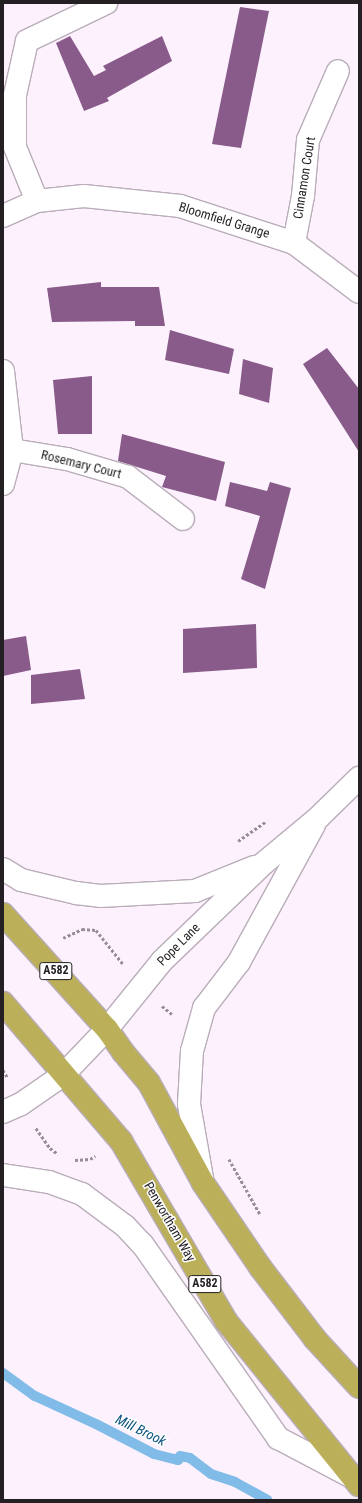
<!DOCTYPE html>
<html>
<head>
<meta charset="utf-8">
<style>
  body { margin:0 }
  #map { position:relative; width:362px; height:1503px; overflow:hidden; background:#fdf1fd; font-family:"Roboto Condensed",sans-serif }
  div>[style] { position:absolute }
  .stream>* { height:10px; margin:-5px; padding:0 5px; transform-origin:5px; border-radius:5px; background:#81bce9 }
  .building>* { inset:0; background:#885b8a }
  .path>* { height:2.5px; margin-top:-1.25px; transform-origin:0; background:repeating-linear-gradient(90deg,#978f97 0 3px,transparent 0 5px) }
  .roads { filter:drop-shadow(1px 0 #b9adb9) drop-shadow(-1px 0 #b9adb9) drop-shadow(0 1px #b9adb9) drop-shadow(0 -1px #b9adb9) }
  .minor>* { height:22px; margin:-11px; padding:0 11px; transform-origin:11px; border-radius:11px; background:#fff }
  .highway>* { height:22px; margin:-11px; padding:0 11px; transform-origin:11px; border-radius:11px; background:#bbaf59 }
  span { translate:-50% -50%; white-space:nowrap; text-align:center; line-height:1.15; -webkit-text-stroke:3px #fff; paint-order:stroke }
  .shield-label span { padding:1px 3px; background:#fff; border:1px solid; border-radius:3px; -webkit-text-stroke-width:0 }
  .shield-label { font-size:12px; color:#231f23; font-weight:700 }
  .street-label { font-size:13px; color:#231f23 }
  .water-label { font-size:14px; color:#0d547e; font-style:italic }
  .frame { position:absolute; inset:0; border:4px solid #231f23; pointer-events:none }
</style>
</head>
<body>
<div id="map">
  <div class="stream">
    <i style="left:3px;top:1373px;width:39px;rotate:36deg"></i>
    <i style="left:35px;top:1396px;width:67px;rotate:24.7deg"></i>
    <i style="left:96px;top:1424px;width:65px;rotate:27.3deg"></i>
    <i style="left:154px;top:1454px;width:25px;rotate:14deg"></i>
    <i style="left:178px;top:1460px;width:4px;rotate:-63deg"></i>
    <i style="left:180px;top:1456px;width:10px;rotate:11deg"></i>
    <i style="left:190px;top:1458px;width:26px;rotate:37deg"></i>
    <i style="left:211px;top:1474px;width:25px;rotate:18deg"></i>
    <i style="left:235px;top:1482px;width:37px;rotate:29deg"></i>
  </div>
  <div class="building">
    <i style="clip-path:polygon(240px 7px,269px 11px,241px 148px,212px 144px)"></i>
    <i style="clip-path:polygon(70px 36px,94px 76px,106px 70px,103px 66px,162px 36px,172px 61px,107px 98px,109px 101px,84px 111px,56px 43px)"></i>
    <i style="clip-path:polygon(101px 282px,101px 287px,159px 287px,165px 326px,135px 326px,135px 321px,52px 322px,47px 288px)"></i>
    <i style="clip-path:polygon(170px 330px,234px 349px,229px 374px,165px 360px)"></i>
    <i style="clip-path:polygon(327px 348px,359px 389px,359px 452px,303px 364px)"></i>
    <i style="clip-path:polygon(243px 359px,273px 368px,269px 403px,239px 394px)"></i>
    <i style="clip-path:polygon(92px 376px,92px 434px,58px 434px,53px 380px)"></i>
    <i style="clip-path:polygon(122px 434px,225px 462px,216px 501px,162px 487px,166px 476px,118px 461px)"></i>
    <i style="clip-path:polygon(230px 482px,267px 491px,270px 482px,291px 488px,265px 589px,241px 579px,260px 516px,225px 506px)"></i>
    <i style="clip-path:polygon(256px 624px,257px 668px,183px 673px,183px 629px)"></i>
    <i style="clip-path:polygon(26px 636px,31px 670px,3px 676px,3px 640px)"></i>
    <i style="clip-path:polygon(80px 669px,85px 699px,31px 704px,31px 675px)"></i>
  </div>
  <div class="path">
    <i style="left:238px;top:841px;width:35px;rotate:-35deg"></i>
    <i style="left:63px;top:938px;width:21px;rotate:-25deg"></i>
    <i style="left:82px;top:929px;width:14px;rotate:4deg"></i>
    <i style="left:96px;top:930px;width:43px;rotate:51.5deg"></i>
    <i style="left:162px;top:1006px;width:13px;rotate:39deg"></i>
    <i style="left:3px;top:1070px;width:9px;rotate:58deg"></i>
    <i style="left:36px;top:1128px;width:24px;rotate:55deg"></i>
    <i style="left:50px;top:1148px;width:10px;rotate:37deg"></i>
    <i style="left:229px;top:1159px;width:63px;rotate:60.6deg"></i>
    <i style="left:75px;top:1160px;width:15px;rotate:-4deg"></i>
    <i style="left:90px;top:1159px;width:6px;rotate:-31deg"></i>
  </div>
  <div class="roads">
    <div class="minor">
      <i style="left:37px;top:201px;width:58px;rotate:-112.2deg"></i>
      <i style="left:15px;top:147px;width:52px;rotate:-90deg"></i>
      <i style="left:15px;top:95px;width:55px;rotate:-77.5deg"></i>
      <i style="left:27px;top:41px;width:88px;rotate:-25.7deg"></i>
      <i style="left:3px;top:216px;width:37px;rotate:-24deg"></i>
      <i style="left:37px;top:201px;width:47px;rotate:-6.1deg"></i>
      <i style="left:84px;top:196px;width:97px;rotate:5.9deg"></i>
      <i style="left:180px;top:206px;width:120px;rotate:18deg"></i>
      <i style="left:294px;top:243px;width:81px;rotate:37deg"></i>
      <i style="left:294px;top:243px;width:48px;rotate:-79.2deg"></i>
      <i style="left:303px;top:196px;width:56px;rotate:-84.9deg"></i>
      <i style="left:308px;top:140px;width:75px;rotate:-66.5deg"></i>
      <i style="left:3px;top:371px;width:80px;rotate:83.5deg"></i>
      <i style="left:12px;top:450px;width:56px;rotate:9.3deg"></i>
      <i style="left:67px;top:459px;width:64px;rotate:16.4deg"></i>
      <i style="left:128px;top:477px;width:69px;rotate:37.4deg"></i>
      <i style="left:3px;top:484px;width:35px;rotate:-75deg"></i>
      <i style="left:3px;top:869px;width:21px;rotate:31deg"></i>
      <i style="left:21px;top:880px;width:57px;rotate:13.3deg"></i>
      <i style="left:76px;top:893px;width:24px;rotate:7deg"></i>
      <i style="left:100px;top:896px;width:95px;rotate:-3deg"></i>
      <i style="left:195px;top:891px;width:64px;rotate:-22.1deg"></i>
      <i style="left:3px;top:1112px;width:20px;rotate:-24deg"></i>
      <i style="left:21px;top:1104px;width:51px;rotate:-34.6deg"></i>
      <i style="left:63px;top:1075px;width:64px;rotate:-46.3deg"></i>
      <i style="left:107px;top:1029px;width:87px;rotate:-51deg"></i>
      <i style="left:162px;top:961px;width:141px;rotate:-43.9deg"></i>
      <i style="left:264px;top:863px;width:72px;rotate:-39.9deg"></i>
      <i style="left:319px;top:817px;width:56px;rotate:-44.3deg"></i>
      <i style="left:3px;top:1175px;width:47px;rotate:8.7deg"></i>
      <i style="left:49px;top:1182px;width:35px;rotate:20deg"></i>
      <i style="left:82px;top:1194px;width:54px;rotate:36.7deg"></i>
      <i style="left:125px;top:1226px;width:26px;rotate:47deg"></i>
      <i style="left:143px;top:1245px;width:236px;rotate:55deg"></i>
      <i style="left:278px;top:1438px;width:84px;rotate:27.8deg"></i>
      <i style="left:202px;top:1178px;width:75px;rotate:-100deg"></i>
      <i style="left:189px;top:1104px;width:53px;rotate:-86.8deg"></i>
      <i style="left:192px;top:1051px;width:45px;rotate:-74.4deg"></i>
      <i style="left:204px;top:1008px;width:58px;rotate:-52.7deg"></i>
      <i style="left:239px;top:962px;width:156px;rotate:-61.3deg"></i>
    </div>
    <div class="highway">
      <i style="left:3px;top:914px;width:155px;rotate:47.9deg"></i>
      <i style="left:107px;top:1029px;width:28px;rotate:55deg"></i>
      <i style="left:123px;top:1052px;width:40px;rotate:50deg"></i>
      <i style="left:149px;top:1083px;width:114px;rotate:61.6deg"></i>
      <i style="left:203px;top:1183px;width:102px;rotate:55.8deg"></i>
      <i style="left:260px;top:1267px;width:91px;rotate:52.6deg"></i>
      <i style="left:315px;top:1339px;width:65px;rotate:47.5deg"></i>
      <i style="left:3px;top:1003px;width:182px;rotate:49.5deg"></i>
      <i style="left:121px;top:1141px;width:208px;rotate:59.7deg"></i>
      <i style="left:226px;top:1321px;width:211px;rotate:51deg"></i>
    </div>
  </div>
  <div class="shield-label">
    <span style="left:56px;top:971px">A582</span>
    <span style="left:205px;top:1284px">A582</span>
  </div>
  <div class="street-label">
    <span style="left:305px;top:178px;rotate:-81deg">Cinnamon Court</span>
    <span style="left:224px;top:221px;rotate:17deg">Bloomfield Grange</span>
    <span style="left:81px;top:465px;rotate:14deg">Rosemary Court</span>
    <span style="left:179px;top:945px;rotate:-45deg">Pope Lane</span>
    <span style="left:169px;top:1222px;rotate:60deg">Penwortham Way</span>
  </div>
  <div class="water-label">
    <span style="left:141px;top:1430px;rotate:26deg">Mill Brook</span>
  </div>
  <div class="frame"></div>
</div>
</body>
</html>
